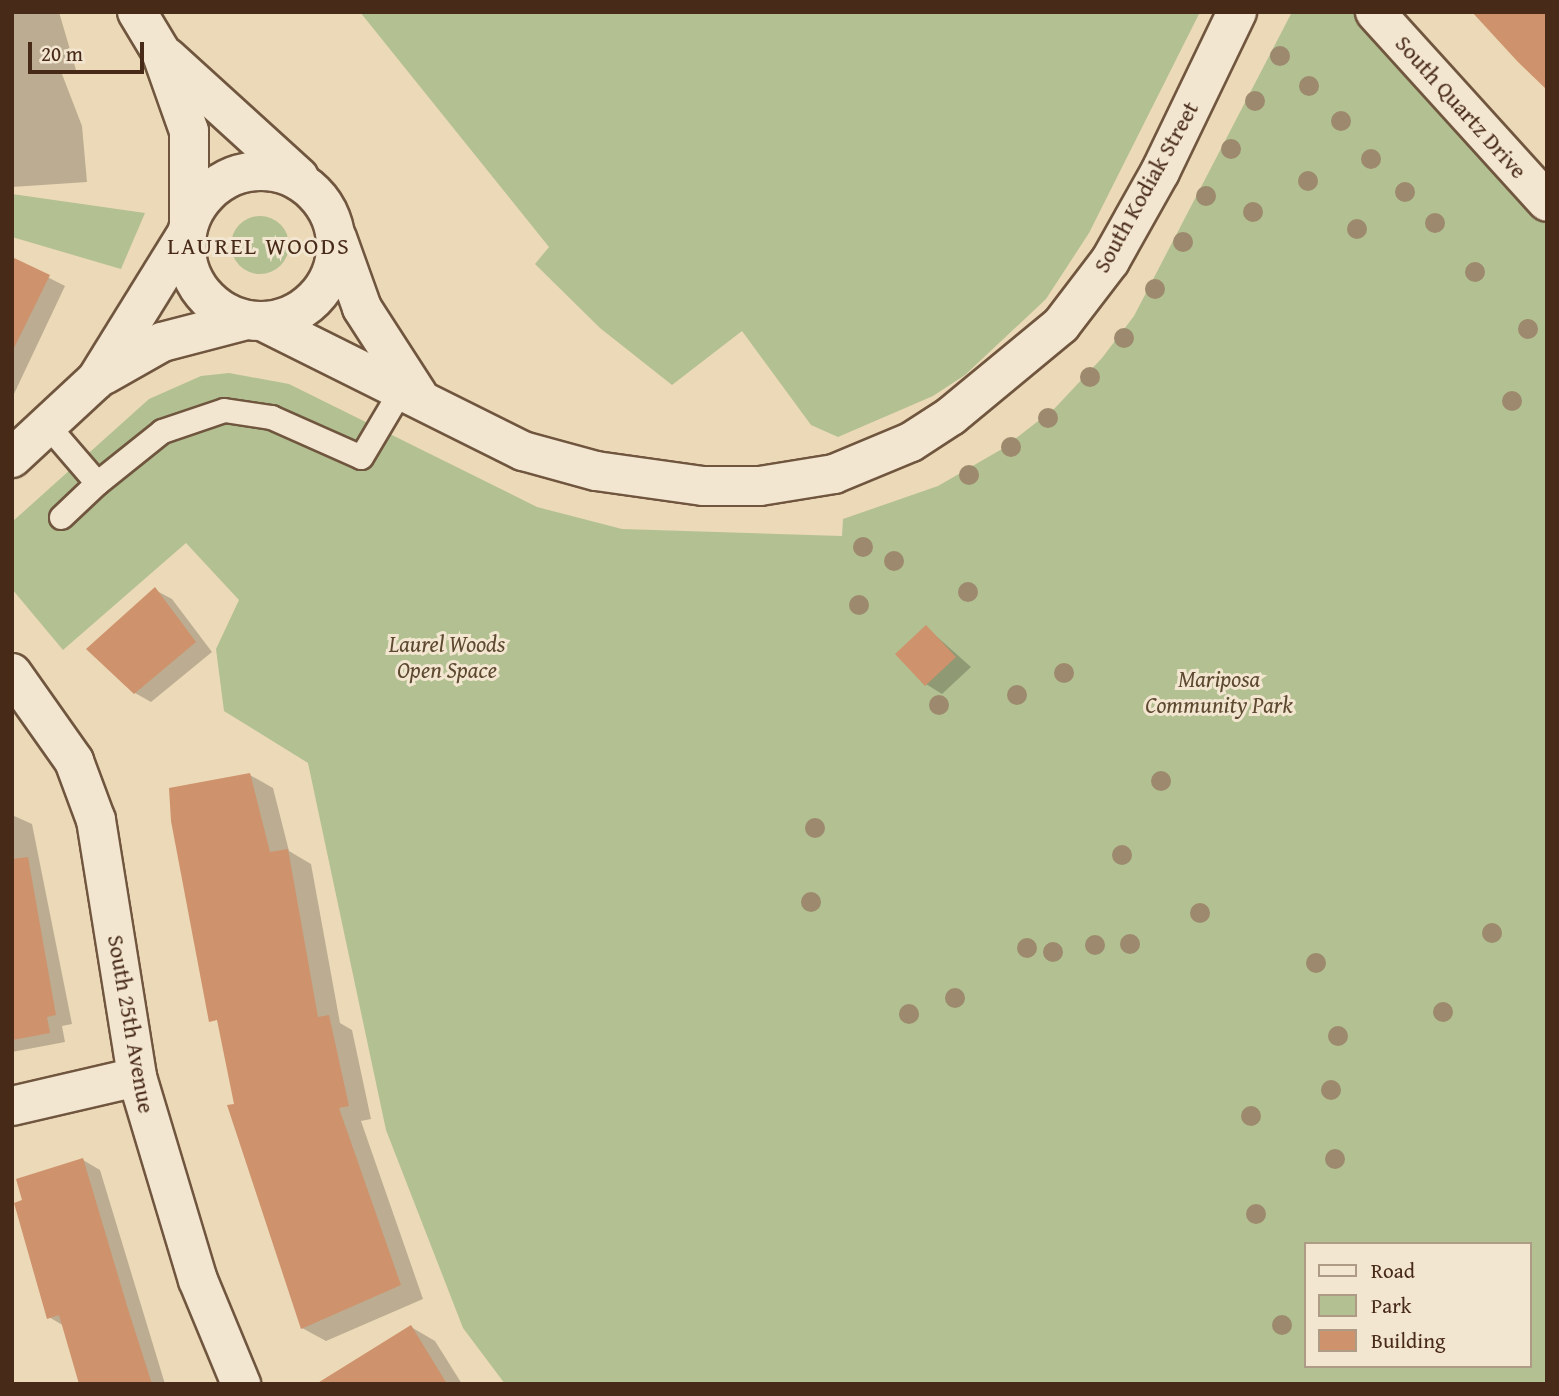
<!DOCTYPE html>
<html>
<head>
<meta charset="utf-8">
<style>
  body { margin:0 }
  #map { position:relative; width:1559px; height:1396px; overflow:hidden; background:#ecd9b7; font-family:"Gentium Book Plus",serif }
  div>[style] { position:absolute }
  .green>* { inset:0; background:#b3c092 }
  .round { border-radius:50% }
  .shadow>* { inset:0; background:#0003 }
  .building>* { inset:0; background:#ce926c }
  .roads { filter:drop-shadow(2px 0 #70563f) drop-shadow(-2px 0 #70563f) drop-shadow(0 2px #70563f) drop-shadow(0 -2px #70563f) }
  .lane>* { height:23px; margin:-11.5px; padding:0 11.5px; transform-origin:11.5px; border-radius:11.5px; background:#f3e6d0 }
  .street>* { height:38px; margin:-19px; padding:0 19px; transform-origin:19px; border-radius:19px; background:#f3e6d0 }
  .street>.ring { margin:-19px; padding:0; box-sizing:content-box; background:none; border:38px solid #f3e6d0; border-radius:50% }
  .trees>* { width:20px; height:20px; margin:-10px; border-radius:50%; background:#9d896d }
  span { translate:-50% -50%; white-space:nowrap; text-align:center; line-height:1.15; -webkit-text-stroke:6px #f3e6d0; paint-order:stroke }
  .street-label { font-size:23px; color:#472a17 }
  .park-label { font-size:23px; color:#5d4830; font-style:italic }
  .neighbourhood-label { font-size:24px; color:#472a17; letter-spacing:2px }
  .frame { position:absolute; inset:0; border:14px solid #472a17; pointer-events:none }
  .legend { position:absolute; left:1304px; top:1242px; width:228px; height:126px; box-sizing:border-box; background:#f3e6d0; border:2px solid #ae9b86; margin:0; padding:9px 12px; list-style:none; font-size:21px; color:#472a17 }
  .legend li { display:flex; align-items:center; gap:14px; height:35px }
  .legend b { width:35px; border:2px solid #ae9b86 }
  .scale { position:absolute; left:28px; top:42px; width:116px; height:32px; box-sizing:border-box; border:4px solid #472a17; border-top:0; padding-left:9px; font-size:21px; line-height:24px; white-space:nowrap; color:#472a17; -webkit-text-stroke:5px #f3e6d0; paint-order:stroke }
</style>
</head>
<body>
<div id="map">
  <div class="green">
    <i style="clip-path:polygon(360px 12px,1200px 12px,1089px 233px,1046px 299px,965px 375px,933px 396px,838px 437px,811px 425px,742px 331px,672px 385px,600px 328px,535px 264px,549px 247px)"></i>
    <i style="clip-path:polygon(evenodd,1292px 12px,1355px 12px,1547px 226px,1547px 1384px,505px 1384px,463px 1328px,386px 1130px,308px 763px,224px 711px,216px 649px,239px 600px,186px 543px,63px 650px,12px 589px,12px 522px,149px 399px,201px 376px,229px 373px,289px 384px,537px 507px,622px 529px,842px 536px,843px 519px,938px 486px,1002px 449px,1055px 408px,1102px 358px,1134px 316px,1292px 12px,1305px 1244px,1529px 1244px,1529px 1366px,1305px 1366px,1305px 1244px)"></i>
    <i style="clip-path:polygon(12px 194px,145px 213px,121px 269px,12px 237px)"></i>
    <i class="round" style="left:231px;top:216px;width:58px;height:58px"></i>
  </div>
  <div class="shadow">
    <i style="clip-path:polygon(12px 12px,59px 12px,76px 70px,62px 74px,82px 126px,87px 182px,12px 187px)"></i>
    <i style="clip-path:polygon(12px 259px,65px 286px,13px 396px,12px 395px)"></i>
    <i style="clip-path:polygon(155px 590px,172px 599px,212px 652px,151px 702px,135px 693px)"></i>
    <i style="clip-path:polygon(926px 627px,971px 667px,942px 694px,926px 684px)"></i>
    <i style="clip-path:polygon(250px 775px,273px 788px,289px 851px,311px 864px,340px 1023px,352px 1030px,371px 1119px,361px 1121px,423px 1299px,326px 1341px,302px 1328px,201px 960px)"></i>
    <i style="clip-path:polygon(12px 815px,32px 824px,72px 1024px,62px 1026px,65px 1042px,12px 1052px)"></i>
    <i style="clip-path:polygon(83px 1160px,100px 1170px,165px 1384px,81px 1384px,64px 1326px,49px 1317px)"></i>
    <i style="clip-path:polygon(411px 1327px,435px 1341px,462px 1384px,339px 1384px)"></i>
  </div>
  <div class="building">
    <i style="clip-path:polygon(1472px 12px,1547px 12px,1547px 90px,1518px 62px)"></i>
    <i style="clip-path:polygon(12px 257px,50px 275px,12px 352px)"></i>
    <i style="clip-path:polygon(155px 587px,196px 642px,134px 694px,86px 649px)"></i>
    <i style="clip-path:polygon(926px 625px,956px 657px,925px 686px,895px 654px)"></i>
    <i style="clip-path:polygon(250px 773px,270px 852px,288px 849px,318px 1017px,329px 1015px,349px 1106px,339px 1108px,401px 1285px,301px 1329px,227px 1105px,234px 1104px,217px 1020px,209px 1022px,171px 821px,169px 788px)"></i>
    <i style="clip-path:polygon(28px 857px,56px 1015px,47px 1017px,50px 1033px,12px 1040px,12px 859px)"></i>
    <i style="clip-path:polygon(83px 1158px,128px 1309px,152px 1384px,79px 1384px,59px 1315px,47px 1319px,14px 1203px,22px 1200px,16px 1179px)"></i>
    <i style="clip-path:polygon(411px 1325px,447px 1384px,316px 1384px)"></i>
  </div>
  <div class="roads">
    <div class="lane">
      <i style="left:48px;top:426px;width:75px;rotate:49.3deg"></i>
      <i style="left:97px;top:483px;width:83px;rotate:-38.7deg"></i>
      <i style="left:162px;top:431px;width:65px;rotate:-18.7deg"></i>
      <i style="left:224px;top:410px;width:48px;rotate:8.5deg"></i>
      <i style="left:271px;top:417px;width:98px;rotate:24deg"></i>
      <i style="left:361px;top:457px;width:80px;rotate:-59.3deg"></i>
      <i style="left:61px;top:517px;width:50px;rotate:-43.4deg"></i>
    </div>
    <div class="street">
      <i style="left:137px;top:12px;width:47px;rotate:59deg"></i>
      <i style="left:161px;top:52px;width:84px;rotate:70.5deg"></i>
      <i style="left:189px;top:131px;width:91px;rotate:90deg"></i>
      <i style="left:1375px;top:12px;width:256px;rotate:47.8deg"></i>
      <i style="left:168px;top:58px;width:177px;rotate:42.3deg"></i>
      <i class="ring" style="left:186px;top:171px;width:112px;height:112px"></i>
      <i style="left:337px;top:238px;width:74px;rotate:70.3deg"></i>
      <i style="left:362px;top:308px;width:103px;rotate:57.2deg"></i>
      <i style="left:262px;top:321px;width:292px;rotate:26.5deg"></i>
      <i style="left:523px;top:451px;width:76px;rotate:15.3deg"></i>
      <i style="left:596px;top:471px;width:108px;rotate:8deg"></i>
      <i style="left:703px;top:486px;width:57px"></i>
      <i style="left:760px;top:486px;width:75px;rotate:-9.2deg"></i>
      <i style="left:834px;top:474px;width:83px;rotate:-22.6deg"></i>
      <i style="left:911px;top:442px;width:48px;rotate:-33deg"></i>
      <i style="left:951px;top:416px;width:143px;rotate:-39.6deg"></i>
      <i style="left:1061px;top:325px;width:81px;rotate:-52.6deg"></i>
      <i style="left:1110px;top:261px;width:102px;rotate:-60.7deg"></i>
      <i style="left:1160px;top:172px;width:178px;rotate:-64.3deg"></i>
      <i style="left:104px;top:375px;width:67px;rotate:-29.6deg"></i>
      <i style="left:162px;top:342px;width:88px;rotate:-14.5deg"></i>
      <i style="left:12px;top:458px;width:115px;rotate:-42.9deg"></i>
      <i style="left:96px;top:380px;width:171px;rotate:-58.2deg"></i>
      <i style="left:12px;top:673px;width:108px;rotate:54.8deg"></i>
      <i style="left:74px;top:761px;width:63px;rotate:69.6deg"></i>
      <i style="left:96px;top:820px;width:260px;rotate:80.9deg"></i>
      <i style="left:137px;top:1077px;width:212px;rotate:73.3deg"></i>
      <i style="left:198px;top:1280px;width:113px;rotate:67.5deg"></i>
      <i style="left:12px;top:1106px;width:128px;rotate:-13.1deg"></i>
    </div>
  </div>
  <div class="trees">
    <i style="left:1280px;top:56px"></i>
    <i style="left:1309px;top:86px"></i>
    <i style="left:1255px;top:101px"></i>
    <i style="left:1341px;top:121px"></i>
    <i style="left:1231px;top:149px"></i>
    <i style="left:1371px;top:159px"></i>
    <i style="left:1308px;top:181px"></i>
    <i style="left:1405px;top:192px"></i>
    <i style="left:1206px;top:196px"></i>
    <i style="left:1253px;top:212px"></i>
    <i style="left:1435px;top:223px"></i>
    <i style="left:1357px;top:229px"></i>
    <i style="left:1183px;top:242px"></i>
    <i style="left:1475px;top:272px"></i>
    <i style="left:1155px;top:289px"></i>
    <i style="left:1528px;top:329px"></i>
    <i style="left:1124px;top:338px"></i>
    <i style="left:1090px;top:377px"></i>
    <i style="left:1512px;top:401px"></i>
    <i style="left:1048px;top:418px"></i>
    <i style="left:1011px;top:447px"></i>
    <i style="left:969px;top:475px"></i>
    <i style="left:863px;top:547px"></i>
    <i style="left:894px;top:561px"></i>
    <i style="left:968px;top:592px"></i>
    <i style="left:859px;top:605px"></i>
    <i style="left:1064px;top:673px"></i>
    <i style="left:1017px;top:695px"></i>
    <i style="left:939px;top:705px"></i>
    <i style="left:1161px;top:781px"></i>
    <i style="left:815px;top:828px"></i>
    <i style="left:1122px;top:855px"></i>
    <i style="left:811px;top:902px"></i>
    <i style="left:1200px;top:913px"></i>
    <i style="left:1492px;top:933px"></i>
    <i style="left:1130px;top:944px"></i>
    <i style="left:1095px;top:945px"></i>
    <i style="left:1027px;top:948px"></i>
    <i style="left:1053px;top:952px"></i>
    <i style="left:1316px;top:963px"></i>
    <i style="left:955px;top:998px"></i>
    <i style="left:1443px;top:1012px"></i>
    <i style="left:909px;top:1014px"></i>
    <i style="left:1338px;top:1036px"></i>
    <i style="left:1331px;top:1090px"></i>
    <i style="left:1251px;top:1116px"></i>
    <i style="left:1335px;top:1159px"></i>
    <i style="left:1256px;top:1214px"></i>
    <i style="left:1282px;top:1325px"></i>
  </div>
  <div class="street-label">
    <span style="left:1461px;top:107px;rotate:48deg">South Quartz Drive</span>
    <span style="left:1146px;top:187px;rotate:-61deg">South Kodiak Street</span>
    <span style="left:131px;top:1024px;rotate:80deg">South 25th Avenue</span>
  </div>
  <div class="park-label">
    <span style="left:447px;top:657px">Laurel Woods<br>Open Space</span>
    <span style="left:1219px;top:692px">Mariposa<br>Community Park</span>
  </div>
  <div class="neighbourhood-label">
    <span style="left:259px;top:246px">LAUREL WOODS</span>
  </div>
  <div class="frame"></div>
  <ul class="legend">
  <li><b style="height:9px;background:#f3e6d0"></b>Road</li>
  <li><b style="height:19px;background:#b3c092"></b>Park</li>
  <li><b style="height:19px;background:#ce926c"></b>Building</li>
  </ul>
  <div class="scale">20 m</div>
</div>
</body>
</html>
